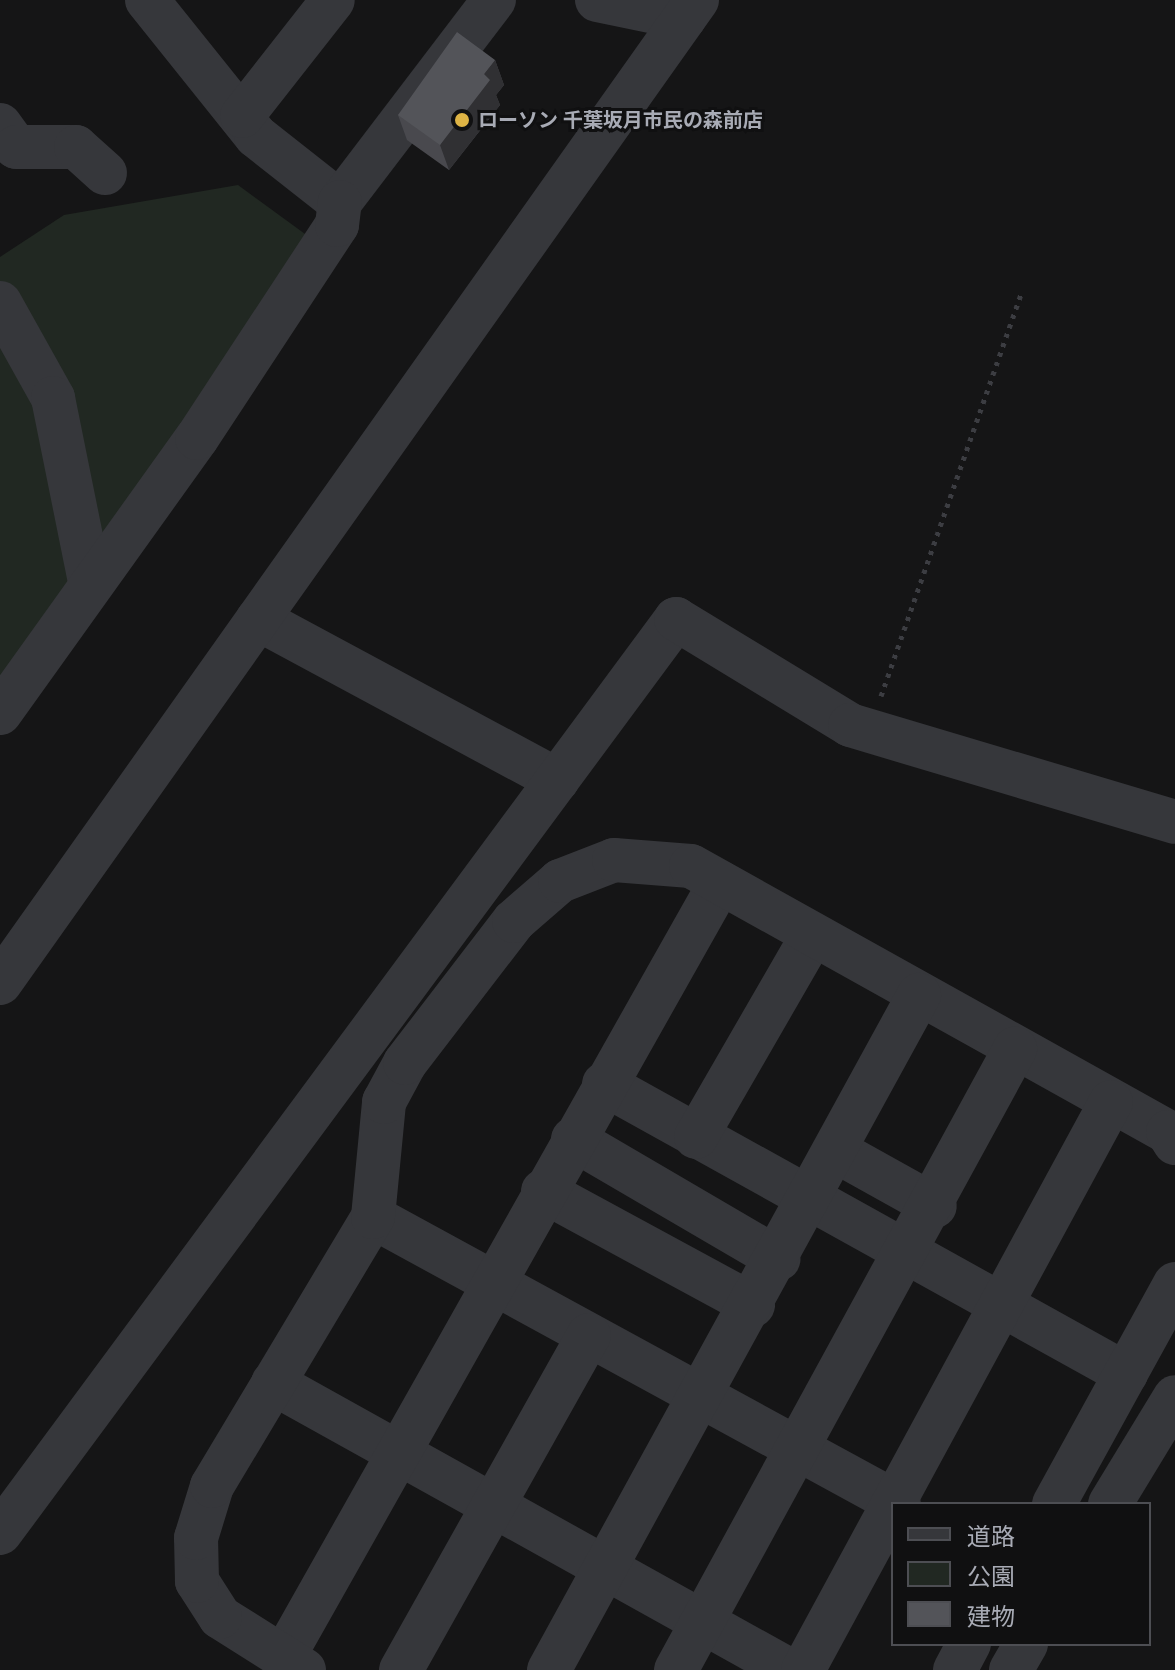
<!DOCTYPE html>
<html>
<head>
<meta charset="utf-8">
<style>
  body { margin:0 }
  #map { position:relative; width:1175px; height:1670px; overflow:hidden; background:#151516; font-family:Roboto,"Noto Sans JP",sans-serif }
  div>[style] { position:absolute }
  .green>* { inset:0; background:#212822 }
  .path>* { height:5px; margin-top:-2.5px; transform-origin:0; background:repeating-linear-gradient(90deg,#3c3d42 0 4px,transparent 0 10px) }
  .minor>* { height:44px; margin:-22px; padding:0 22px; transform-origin:22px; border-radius:22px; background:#36373b }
  .wall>* { inset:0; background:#49494e }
  .shaded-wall>* { inset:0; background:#303033 }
  .building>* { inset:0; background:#535459 }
  .dots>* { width:22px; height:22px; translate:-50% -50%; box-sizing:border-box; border:4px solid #101011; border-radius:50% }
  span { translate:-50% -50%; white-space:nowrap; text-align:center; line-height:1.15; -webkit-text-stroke:6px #101011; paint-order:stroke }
  .poi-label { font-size:20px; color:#a8abb5; font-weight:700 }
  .left { translate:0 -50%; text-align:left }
  .legend { position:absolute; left:891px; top:1502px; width:260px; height:144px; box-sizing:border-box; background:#101011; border:2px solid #4d4e53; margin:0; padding:10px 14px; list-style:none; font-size:24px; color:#a8abb5 }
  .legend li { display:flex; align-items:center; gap:16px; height:40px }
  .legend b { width:40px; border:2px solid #4d4e53 }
</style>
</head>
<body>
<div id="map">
  <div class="green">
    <i style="clip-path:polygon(238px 185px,327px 250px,0 689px,0 257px,64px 215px)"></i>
  </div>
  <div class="path">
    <i style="left:881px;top:696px;width:428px;rotate:-70.8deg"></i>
  </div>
  <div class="minor">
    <i style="left:147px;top:0;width:174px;rotate:51.3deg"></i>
    <i style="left:256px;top:136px;width:107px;rotate:38.2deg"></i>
    <i style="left:340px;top:202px;width:254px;rotate:-52.7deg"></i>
    <i style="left:597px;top:0;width:89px;rotate:11.7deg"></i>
    <i style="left:242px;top:116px;width:147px;rotate:-51.9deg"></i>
    <i style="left:0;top:125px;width:27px;rotate:54deg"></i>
    <i style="left:16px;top:147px;width:60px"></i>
    <i style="left:76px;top:147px;width:39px;rotate:42deg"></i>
    <i style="left:0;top:303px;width:109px;rotate:60.8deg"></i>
    <i style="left:53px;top:398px;width:187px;rotate:78.6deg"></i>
    <i style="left:258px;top:619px;width:340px;rotate:28.3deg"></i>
    <i style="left:0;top:713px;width:338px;rotate:-54.4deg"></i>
    <i style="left:197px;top:438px;width:255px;rotate:-56.7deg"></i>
    <i style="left:337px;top:225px;width:23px;rotate:-83deg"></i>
    <i style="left:0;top:983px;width:1205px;rotate:-54.66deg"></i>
    <i style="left:604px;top:1084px;width:597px;rotate:29.05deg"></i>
    <i style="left:696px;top:1137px;width:230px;rotate:-60deg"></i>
    <i style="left:573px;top:1139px;width:238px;rotate:30.3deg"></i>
    <i style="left:836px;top:1151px;width:113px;rotate:29.1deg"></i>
    <i style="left:543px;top:1191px;width:239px;rotate:28.5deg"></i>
    <i style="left:373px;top:1217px;width:599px;rotate:28.62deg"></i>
    <i style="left:273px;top:1383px;width:590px;rotate:29.08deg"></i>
    <i style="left:1054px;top:1504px;width:251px;rotate:-61.2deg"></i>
    <i style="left:1110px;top:1504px;width:125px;rotate:-58.7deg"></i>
    <i style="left:0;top:1533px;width:1137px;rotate:-53.51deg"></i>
    <i style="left:676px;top:619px;width:204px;rotate:31.3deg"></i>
    <i style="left:850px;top:725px;width:339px;rotate:16.6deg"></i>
    <i style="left:283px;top:1658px;width:890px;rotate:-60.58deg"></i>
    <i style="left:304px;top:1670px;width:99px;rotate:-147.8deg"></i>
    <i style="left:220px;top:1617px;width:43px;rotate:-122.6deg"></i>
    <i style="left:197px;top:1581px;width:43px;rotate:-91.3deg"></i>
    <i style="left:196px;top:1538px;width:54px;rotate:-72.9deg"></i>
    <i style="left:212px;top:1486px;width:313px;rotate:-59.1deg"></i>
    <i style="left:373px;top:1217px;width:116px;rotate:-84.5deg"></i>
    <i style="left:384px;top:1102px;width:44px;rotate:-61.7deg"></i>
    <i style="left:405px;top:1063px;width:179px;rotate:-52.5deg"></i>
    <i style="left:514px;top:921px;width:61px;rotate:-41deg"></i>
    <i style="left:560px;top:881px;width:58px;rotate:-21.3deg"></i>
    <i style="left:614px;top:860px;width:77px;rotate:4.5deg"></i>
    <i style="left:691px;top:866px;width:546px;rotate:29.15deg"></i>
    <i style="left:1168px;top:1132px;width:13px;rotate:58deg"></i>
    <i style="left:401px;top:1670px;width:384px;rotate:-60.7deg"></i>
    <i style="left:549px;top:1670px;width:770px;rotate:-61.27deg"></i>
    <i style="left:676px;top:1670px;width:708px;rotate:-61.37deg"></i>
    <i style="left:803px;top:1670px;width:646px;rotate:-61.53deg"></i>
    <i style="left:955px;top:1670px;width:30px;rotate:-62deg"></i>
    <i style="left:1011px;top:1670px;width:30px;rotate:-60deg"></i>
  </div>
  <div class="wall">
    <i style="clip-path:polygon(495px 60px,504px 85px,496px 95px,500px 105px,449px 170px,407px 140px,398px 115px)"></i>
  </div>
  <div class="shaded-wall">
    <i style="clip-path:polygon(495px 60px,504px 85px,496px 95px,500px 105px,449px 170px,440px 145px,484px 74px)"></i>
  </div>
  <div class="building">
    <i style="clip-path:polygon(457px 32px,495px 60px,484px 74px,490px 80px,440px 145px,398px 115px)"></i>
  </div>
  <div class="dots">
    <i style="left:462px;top:120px;background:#deb445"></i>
  </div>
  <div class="poi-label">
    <span class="left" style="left:478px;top:120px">ローソン 千葉坂月市民の森前店</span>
  </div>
  <ul class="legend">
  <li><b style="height:10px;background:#36373b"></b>道路</li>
  <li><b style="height:22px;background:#212822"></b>公園</li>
  <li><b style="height:22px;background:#535459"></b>建物</li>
  </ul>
</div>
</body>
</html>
